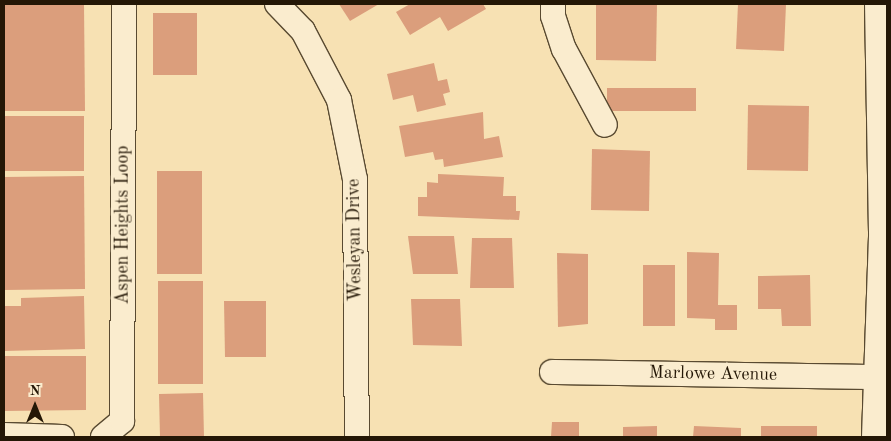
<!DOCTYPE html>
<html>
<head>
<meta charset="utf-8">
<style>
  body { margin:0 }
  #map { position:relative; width:891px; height:441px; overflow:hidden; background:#f7e1b3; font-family:"Old Standard TT",serif }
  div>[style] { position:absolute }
  .building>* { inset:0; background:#db9e7c }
  .roads { filter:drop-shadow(1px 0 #594a31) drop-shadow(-1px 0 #594a31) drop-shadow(0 1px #594a31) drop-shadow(0 -1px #594a31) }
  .minor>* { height:24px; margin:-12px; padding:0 12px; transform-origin:12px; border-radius:12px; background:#faecce }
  span { translate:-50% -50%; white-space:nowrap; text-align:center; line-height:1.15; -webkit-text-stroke:5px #faecce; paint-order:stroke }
  .street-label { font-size:18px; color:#241706 }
  .frame { position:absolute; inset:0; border:5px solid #241706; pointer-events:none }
  .north { position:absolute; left:10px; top:381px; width:50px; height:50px; -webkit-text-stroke:4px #faecce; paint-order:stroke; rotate:0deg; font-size:14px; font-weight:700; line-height:20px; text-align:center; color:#241706 }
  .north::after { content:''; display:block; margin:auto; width:18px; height:22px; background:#241706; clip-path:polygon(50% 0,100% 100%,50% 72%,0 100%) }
</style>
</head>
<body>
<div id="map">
  <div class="building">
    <i style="clip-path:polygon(4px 4px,84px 4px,85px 111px,4px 111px)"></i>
    <i style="clip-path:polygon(339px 4px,379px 4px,350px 21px)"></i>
    <i style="clip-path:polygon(410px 4px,483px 4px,486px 9px,448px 31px,440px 17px,410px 35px,396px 12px)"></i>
    <i style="clip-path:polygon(596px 4px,657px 4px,656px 61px,596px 60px)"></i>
    <i style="clip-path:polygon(738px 4px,786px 4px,784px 51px,736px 49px)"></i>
    <i style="clip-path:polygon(153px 13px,197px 13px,197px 75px,153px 75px)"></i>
    <i style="clip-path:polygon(434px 63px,438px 81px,447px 79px,450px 92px,443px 94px,446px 105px,417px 112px,413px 95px,393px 100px,387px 74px)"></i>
    <i style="clip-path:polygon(607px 88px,696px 88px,696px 111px,607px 111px)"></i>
    <i style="clip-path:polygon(748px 105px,809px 106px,808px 171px,747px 170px)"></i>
    <i style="clip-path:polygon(483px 112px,484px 139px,499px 136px,503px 157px,444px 167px,443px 159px,435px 160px,433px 152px,405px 157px,399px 126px)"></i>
    <i style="clip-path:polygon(4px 116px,84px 116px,84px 171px,4px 171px)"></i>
    <i style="clip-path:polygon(592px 149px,650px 151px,649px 211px,591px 210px)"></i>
    <i style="clip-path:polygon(157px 171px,202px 171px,202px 274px,157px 274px)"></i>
    <i style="clip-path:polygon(438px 174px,504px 177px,503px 196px,516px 196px,516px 211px,520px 211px,519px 220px,418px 216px,418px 197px,427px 197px,427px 182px,438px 183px)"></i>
    <i style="clip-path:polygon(84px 176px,85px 289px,4px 290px,4px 177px)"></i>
    <i style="clip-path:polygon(408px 236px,454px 236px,458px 274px,413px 274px)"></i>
    <i style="clip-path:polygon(472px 238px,512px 238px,514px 288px,470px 288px)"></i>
    <i style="clip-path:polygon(687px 252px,719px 253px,718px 305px,737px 305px,737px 330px,715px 330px,715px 319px,687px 318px)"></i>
    <i style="clip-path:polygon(557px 253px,588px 254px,588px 324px,558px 327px)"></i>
    <i style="clip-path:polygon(643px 265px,675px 265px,675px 326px,643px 326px)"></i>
    <i style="clip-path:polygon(810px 275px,811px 326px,782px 326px,781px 309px,758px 309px,758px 276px)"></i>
    <i style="clip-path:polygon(158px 281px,203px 281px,203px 384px,158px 384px)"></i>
    <i style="clip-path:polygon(84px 296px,85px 349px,4px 351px,4px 306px,21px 306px,21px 298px)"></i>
    <i style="clip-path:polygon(411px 299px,460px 299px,462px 346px,413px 345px)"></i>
    <i style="clip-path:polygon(224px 301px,266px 301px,266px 357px,225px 357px)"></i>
    <i style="clip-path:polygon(4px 356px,86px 356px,86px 410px,4px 411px)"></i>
    <i style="clip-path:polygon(203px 393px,204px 437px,160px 437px,159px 394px)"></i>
    <i style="clip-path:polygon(552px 422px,579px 422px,579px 437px,551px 437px)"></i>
    <i style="clip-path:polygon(657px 426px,657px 437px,623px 437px,623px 427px)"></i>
    <i style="clip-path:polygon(694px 426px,741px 428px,741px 437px,693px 437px)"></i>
    <i style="clip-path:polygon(761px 426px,817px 426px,817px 437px,761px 437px)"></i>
  </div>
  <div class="roads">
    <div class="minor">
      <i style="left:277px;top:4px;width:37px;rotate:46deg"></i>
      <i style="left:303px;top:31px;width:78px;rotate:62.4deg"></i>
      <i style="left:339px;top:100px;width:81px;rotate:78.6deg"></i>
      <i style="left:355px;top:179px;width:258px;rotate:89.6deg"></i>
      <i style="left:553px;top:4px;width:12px;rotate:90deg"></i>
      <i style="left:553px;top:16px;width:35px;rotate:72deg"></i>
      <i style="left:564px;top:49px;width:86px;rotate:61.7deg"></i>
      <i style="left:552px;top:372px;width:322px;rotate:0.9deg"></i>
      <i style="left:4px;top:435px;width:58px;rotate:2deg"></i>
      <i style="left:103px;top:437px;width:25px;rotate:-40deg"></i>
      <i style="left:122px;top:421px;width:417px;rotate:-89.7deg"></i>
      <i style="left:874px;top:437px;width:205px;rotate:-88deg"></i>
      <i style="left:881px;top:232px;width:228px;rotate:-91deg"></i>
    </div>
  </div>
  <div class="street-label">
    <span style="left:123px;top:225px;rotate:-90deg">Aspen Heights Loop</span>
    <span style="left:355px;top:240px;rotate:-91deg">Wesleyan Drive</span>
    <span style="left:713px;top:374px;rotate:1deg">Marlowe Avenue</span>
  </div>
  <div class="frame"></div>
  <div class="north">N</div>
</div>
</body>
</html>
